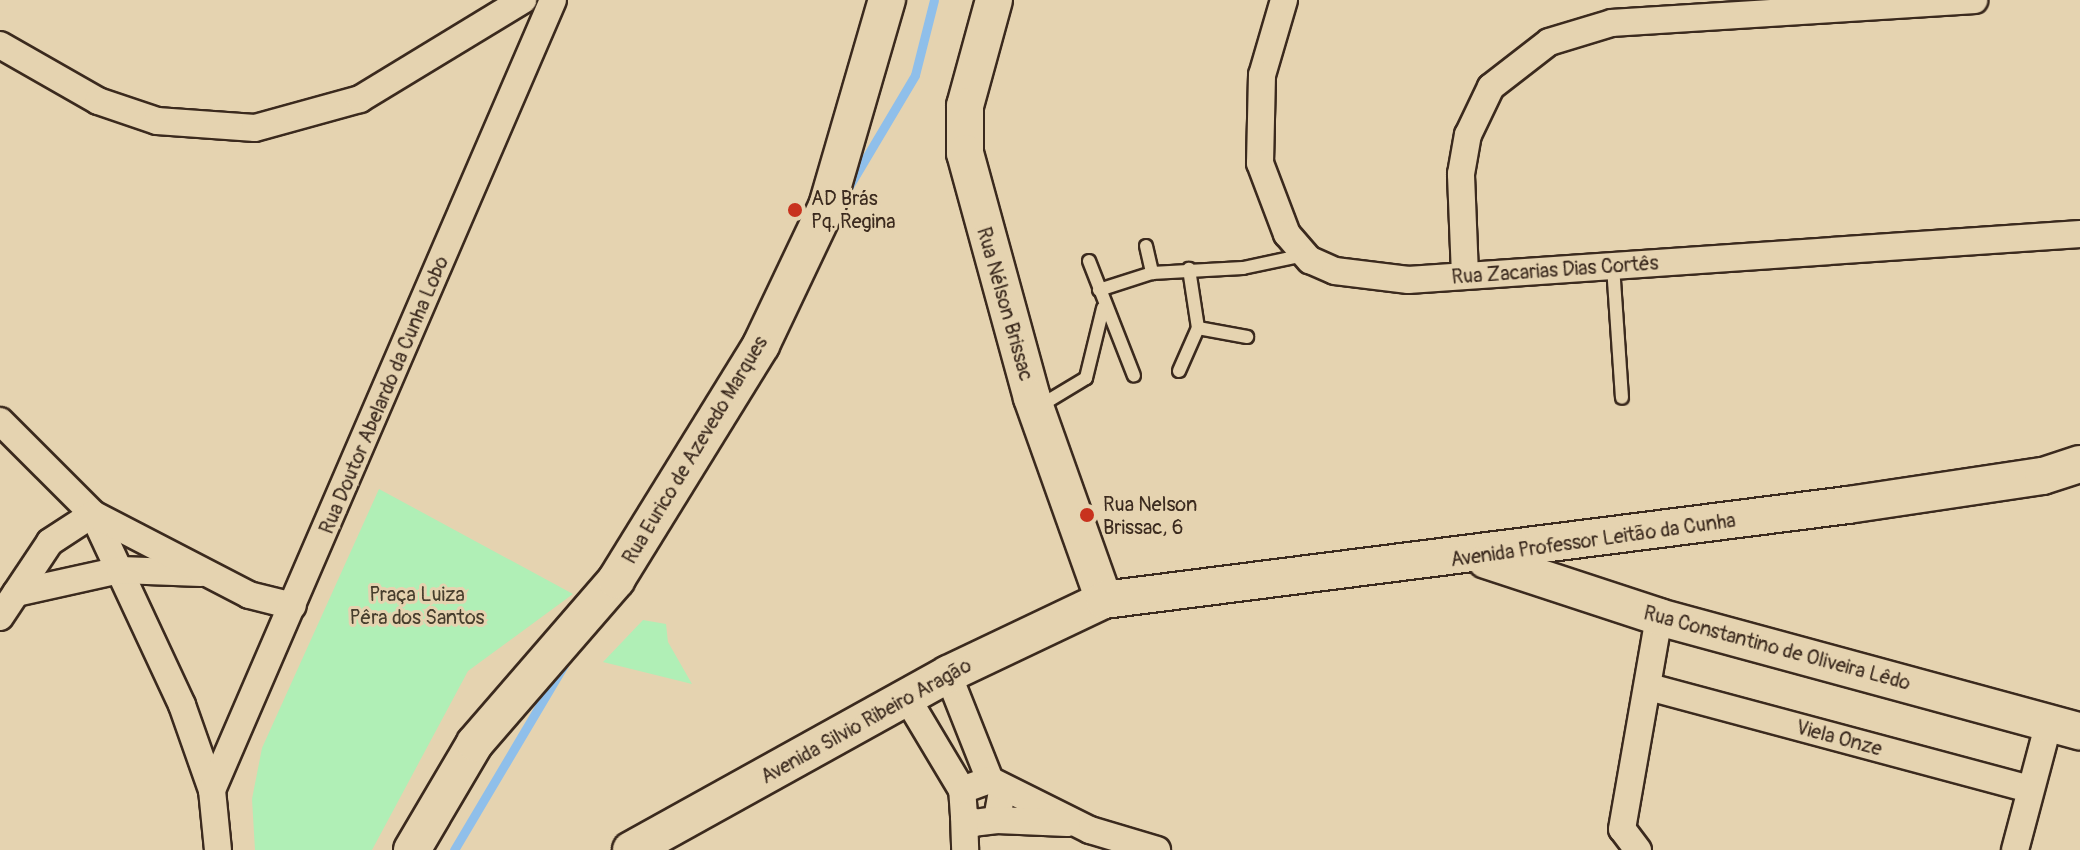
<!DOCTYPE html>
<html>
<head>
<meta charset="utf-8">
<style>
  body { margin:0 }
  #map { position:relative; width:2080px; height:850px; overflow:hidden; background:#e5d3b0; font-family:Pangolin,sans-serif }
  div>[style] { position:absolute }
  .green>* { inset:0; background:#b0efb6 }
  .stream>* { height:9px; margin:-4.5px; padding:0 4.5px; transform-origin:4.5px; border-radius:4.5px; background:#8fbfea }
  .roads { filter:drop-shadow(2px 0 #3b2a1e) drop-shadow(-2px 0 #3b2a1e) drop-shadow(0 2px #3b2a1e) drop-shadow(0 -2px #3b2a1e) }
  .lane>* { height:12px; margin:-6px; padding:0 6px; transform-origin:6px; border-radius:6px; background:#e5d3b0 }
  .street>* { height:26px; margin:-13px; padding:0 13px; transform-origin:13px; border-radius:13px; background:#e5d3b0 }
  .secondary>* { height:36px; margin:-18px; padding:0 18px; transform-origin:18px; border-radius:18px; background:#e5d3b0 }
  .dots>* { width:22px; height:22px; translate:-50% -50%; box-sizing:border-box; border:4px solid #e5d3b0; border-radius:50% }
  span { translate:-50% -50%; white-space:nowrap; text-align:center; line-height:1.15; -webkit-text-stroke:6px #e5d3b0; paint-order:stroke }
  .poi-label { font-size:20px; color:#3b2a1e }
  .left { translate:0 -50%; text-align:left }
  .street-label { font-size:20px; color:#3b2a1e }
  .park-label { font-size:20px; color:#473e2d }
</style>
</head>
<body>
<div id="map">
  <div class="green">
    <i style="clip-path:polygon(379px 489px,573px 594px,468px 671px,372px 850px,255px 850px,252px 799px,262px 748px)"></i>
    <i style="clip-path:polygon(643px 620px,666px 624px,668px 642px,692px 684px,603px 662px)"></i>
  </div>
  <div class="stream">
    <i style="left:848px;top:188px;width:131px;rotate:-59.3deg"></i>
    <i style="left:915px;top:75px;width:77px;rotate:-75.8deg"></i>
    <i style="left:454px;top:850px;width:215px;rotate:-59.3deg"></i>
  </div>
  <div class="roads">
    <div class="lane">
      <i style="left:1146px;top:246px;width:28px;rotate:77deg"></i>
      <i style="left:1089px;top:261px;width:123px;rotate:68.6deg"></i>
      <i style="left:1613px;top:266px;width:132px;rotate:86.1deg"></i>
      <i style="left:1099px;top:290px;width:56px;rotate:-17.8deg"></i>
      <i style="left:1152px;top:273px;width:91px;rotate:-3.1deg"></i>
      <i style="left:1243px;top:268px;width:62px;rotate:-12deg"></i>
      <i style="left:1198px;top:328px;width:50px;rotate:10.4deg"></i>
      <i style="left:1179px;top:371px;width:47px;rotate:-66.2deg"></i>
      <i style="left:1198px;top:328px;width:60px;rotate:-98.7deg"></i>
      <i style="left:1038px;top:407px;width:56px;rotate:-31.1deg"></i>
      <i style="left:1086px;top:378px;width:72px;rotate:-76.3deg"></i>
    </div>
    <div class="street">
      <i style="left:1284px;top:0;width:78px;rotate:106.3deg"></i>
      <i style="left:1262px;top:75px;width:88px;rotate:91.3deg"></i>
      <i style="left:1260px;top:163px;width:76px;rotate:69.2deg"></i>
      <i style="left:1287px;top:234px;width:35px;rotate:49deg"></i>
      <i style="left:1310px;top:260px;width:27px;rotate:24deg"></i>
      <i style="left:1335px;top:271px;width:74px;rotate:7deg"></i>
      <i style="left:1408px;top:280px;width:674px;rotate:-3.92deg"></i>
      <i style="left:0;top:45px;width:113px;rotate:29.7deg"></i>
      <i style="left:98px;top:101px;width:62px;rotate:18.7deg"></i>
      <i style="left:157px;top:121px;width:98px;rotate:4.1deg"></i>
      <i style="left:255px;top:128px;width:109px;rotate:-15.4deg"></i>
      <i style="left:360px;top:99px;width:191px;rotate:-31.3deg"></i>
      <i style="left:1465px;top:275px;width:101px;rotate:-92.3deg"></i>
      <i style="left:1461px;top:174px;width:40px;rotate:-80deg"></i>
      <i style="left:1468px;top:135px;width:53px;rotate:-64.4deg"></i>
      <i style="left:1491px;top:87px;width:73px;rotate:-37.8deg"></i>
      <i style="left:1549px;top:42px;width:66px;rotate:-16.8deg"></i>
      <i style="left:1612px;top:23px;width:363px;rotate:-3.6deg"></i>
      <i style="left:0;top:421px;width:132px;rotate:45deg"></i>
      <i style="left:93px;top:514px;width:211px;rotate:65deg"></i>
      <i style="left:182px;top:705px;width:90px;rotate:70.6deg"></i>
      <i style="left:212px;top:790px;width:60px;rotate:84.3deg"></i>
      <i style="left:16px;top:593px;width:107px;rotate:-12.5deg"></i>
      <i style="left:120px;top:570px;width:81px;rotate:2.1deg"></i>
      <i style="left:0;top:617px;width:90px;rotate:-56.3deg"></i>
      <i style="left:50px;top:542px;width:51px;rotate:-33.1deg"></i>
      <i style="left:93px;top:514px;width:176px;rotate:27.4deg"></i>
      <i style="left:249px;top:595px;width:45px;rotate:14deg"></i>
      <i style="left:948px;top:674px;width:114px;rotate:68.4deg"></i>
      <i style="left:1649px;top:687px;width:394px;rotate:15deg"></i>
      <i style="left:907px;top:698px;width:107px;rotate:59.1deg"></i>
      <i style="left:212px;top:790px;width:860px;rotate:-66.65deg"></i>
      <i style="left:1002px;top:791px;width:29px;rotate:100deg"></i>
      <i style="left:997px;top:820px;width:23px;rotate:173deg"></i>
      <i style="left:974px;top:823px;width:12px;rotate:-145deg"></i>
      <i style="left:964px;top:816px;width:26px;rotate:-94deg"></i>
      <i style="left:962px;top:790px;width:30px;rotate:-20deg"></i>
      <i style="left:990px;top:780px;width:112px;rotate:26.6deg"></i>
      <i style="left:1090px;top:830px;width:70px;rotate:16.6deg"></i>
      <i style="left:964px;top:816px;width:34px;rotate:88deg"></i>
      <i style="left:997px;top:820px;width:70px;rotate:2.5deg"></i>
      <i style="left:1638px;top:850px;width:26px;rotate:-127deg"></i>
      <i style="left:1622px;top:829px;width:215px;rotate:-80.1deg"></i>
      <i style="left:2015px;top:850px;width:132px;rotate:-75.1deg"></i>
    </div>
    <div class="secondary">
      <i style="left:994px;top:0;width:110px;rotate:105.3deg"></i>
      <i style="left:965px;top:106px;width:47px;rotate:90deg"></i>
      <i style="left:965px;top:153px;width:254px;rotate:74.7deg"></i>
      <i style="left:1032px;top:398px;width:214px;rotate:70.4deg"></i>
      <i style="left:1486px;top:560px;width:182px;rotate:18.2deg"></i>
      <i style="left:1659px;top:617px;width:436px;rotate:15.2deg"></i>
      <i style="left:412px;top:850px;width:124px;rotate:-59.5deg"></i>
      <i style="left:475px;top:743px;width:216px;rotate:-49.1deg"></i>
      <i style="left:616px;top:580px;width:276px;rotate:-58.3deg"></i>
      <i style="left:761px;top:345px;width:154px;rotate:-64.6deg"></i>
      <i style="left:827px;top:206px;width:215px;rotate:-73.8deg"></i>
      <i style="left:631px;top:850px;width:363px;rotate:-29deg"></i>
      <i style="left:948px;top:674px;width:173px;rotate:-25.4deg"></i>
      <i style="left:1104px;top:600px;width:750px;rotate:-7.28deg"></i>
      <i style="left:1848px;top:505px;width:197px;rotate:-8.5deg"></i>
      <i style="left:2043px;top:476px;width:39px;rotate:-18deg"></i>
    </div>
  </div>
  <div class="dots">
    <i style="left:795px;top:210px;background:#c8321e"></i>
    <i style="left:1087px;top:515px;background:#c8321e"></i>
  </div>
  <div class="poi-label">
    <span class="left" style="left:811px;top:210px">AD Brás<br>Pq. Regina</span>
    <span class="left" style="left:1103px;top:516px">Rua Nelson<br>Brissac, 6</span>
  </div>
  <div class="street-label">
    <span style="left:1555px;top:270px;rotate:-4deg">Rua Zacarias Dias Cortês</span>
    <span style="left:1005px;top:304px;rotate:74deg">Rua Nélson Brissac</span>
    <span style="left:384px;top:395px;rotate:-67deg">Rua Doutor Abelardo da Cunha Lobo</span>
    <span style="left:695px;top:450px;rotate:-59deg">Rua Eurico de Azevedo Marques</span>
    <span style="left:1593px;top:540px;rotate:-8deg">Avenida Professor Leitão da Cunha</span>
    <span style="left:1777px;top:648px;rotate:15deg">Rua Constantino de Oliveira Lêdo</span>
    <span style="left:866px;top:721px;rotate:-29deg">Avenida Silvio Ribeiro Aragão</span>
    <span style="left:1839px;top:738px;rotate:15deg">Viela Onze</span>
  </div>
  <div class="park-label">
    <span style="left:417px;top:606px">Praça Luiza<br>Pêra dos Santos</span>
  </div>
</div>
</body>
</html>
